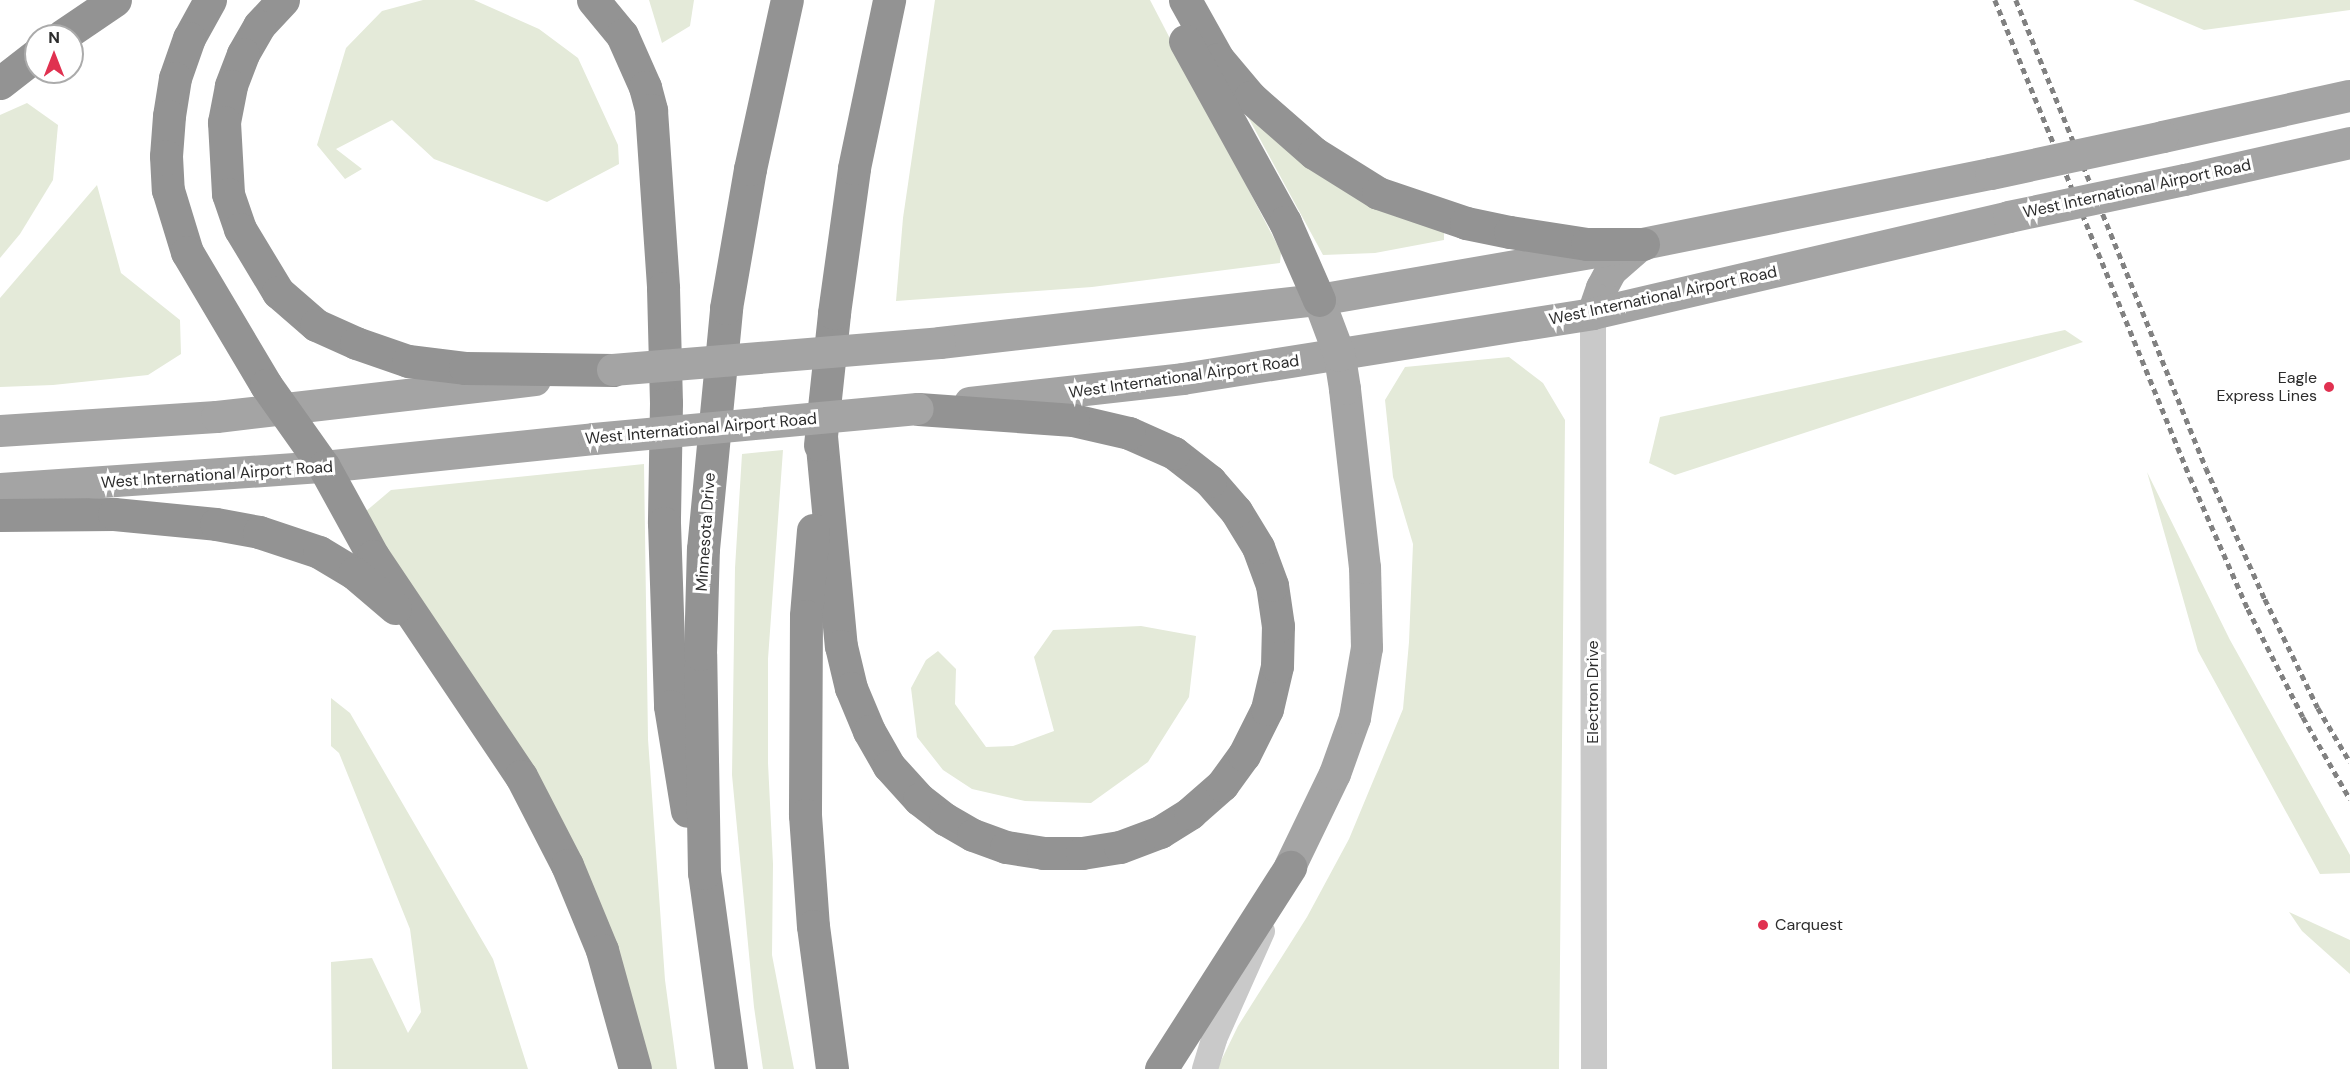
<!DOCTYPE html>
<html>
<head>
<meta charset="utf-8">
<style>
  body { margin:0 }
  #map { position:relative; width:2350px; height:1069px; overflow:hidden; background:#fff; font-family:"DM Sans",sans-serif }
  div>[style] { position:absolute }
  .green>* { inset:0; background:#e4ead9 }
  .minor>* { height:26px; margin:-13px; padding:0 13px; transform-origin:13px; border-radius:13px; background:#c9c9c9 }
  .major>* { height:32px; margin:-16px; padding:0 16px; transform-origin:16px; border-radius:16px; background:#a4a4a4 }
  .highway>* { height:33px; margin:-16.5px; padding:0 16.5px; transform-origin:16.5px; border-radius:16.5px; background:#939393 }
  .rail>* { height:4.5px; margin-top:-2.25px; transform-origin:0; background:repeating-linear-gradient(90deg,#818181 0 6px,transparent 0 10.5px) }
  .major-bridge>* { height:32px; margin:-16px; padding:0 16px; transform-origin:16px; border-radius:16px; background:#a4a4a4 }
  .dots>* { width:16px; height:16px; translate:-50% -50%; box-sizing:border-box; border:3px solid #fff; border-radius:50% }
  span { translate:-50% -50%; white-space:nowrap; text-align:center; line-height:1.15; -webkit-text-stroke:6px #fff; paint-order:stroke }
  .street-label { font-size:16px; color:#2c2c2c }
  .poi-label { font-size:16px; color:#2c2c2c }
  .right { translate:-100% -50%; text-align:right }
  .left { translate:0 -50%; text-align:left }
  .north { position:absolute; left:24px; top:24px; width:60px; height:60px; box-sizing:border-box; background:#fff; border:2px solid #ababab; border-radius:50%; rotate:0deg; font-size:16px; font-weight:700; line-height:24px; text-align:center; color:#2c2c2c }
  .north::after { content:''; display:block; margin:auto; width:21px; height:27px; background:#e03150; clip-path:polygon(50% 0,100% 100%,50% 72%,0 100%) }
</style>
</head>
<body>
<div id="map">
  <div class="green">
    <i style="clip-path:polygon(423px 0,474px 0,539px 29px,578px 58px,618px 145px,619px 164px,547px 202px,434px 159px,392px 120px,336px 149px,362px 169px,345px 179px,317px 145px,346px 48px,382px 11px)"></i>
    <i style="clip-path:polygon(649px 0,694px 0,690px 26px,662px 43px)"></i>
    <i style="clip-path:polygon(935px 0,1150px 0,1281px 252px,1280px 263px,1092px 287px,896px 301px,903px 218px)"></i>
    <i style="clip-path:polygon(2133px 0,2350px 0,2350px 10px,2204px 30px)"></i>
    <i style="clip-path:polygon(27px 103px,58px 125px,53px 180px,20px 234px,0 258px,0 115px)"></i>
    <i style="clip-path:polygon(1248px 117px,1350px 192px,1444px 231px,1444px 240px,1375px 253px,1323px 255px)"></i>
    <i style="clip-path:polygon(97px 185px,121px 273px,180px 320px,181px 354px,148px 375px,53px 385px,0 387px,0 298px)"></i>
    <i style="clip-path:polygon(2065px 330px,2083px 342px,1675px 475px,1649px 463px,1660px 417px)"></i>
    <i style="clip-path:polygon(1509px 357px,1543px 383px,1565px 420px,1559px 1069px,1217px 1069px,1238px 1026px,1307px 917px,1349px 839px,1403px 709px,1409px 642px,1413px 544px,1393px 477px,1385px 400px,1405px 367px)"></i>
    <i style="clip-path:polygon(783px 450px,768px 659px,768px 763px,773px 864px,772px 955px,794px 1069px,763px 1069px,754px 1007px,732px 775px,735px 568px,742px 454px)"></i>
    <i style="clip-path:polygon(644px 464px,648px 739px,665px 980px,677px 1069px,647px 1069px,545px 801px,365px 512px,391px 490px)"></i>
    <i style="clip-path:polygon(2147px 472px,2230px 640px,2350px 855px,2350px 873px,2320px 874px,2198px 651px)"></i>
    <i style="clip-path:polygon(1141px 626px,1196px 636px,1189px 697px,1148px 762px,1091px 803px,1025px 801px,972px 789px,943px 770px,917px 737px,911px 688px,926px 660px,938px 651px,956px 669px,955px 704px,986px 747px,1013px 746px,1054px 731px,1034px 657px,1053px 630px)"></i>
    <i style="clip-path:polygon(331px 698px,350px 713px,493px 959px,528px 1069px,332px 1069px,331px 962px,372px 958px,408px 1033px,421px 1012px,410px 929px,339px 753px,331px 746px)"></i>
    <i style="clip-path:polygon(2289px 912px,2350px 940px,2350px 974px,2302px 931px)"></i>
  </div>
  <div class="minor">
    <i style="left:1593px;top:314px;width:755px;rotate:89.92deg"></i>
    <i style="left:1205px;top:1069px;width:31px;rotate:-73deg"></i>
    <i style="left:1214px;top:1039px;width:118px;rotate:-66deg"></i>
  </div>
  <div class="major">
    <i style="left:2163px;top:137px;width:191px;rotate:-12.4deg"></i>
    <i style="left:2185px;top:180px;width:169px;rotate:-12.6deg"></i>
    <i style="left:1593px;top:314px;width:28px;rotate:-71deg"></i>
    <i style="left:1602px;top:288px;width:19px;rotate:-62deg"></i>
    <i style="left:1611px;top:271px;width:41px;rotate:-41.1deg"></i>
    <i style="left:940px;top:343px;width:381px;rotate:-6.5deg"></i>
    <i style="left:1319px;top:300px;width:329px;rotate:-9.8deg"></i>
    <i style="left:1643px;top:244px;width:355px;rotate:-11.4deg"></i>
    <i style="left:970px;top:403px;width:214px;rotate:-6.4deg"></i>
    <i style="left:1183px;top:379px;width:415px;rotate:-9deg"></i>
    <i style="left:1593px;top:314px;width:427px;rotate:-13.1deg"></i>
    <i style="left:0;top:431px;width:217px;rotate:-3.7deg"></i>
    <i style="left:217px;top:417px;width:320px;rotate:-6.6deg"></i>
    <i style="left:0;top:489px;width:325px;rotate:-3.9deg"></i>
    <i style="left:324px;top:467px;width:271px;rotate:-5.9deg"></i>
    <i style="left:1290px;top:867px;width:103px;rotate:-64.2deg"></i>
    <i style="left:1335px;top:774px;width:59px;rotate:-70.3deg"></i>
    <i style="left:1355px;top:718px;width:71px;rotate:-80.3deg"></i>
    <i style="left:1367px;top:648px;width:80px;rotate:-91.4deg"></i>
    <i style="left:1365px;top:568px;width:180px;rotate:-96.4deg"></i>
    <i style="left:1345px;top:389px;width:33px;rotate:-99deg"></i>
    <i style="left:1340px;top:356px;width:60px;rotate:-110.6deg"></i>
  </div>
  <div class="highway">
    <i style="left:210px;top:0;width:43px;rotate:118.9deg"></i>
    <i style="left:189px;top:38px;width:42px;rotate:109.3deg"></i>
    <i style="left:175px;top:78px;width:38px;rotate:99deg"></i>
    <i style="left:169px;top:116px;width:40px;rotate:94.3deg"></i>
    <i style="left:166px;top:156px;width:34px;rotate:87deg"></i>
    <i style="left:168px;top:190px;width:65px;rotate:73deg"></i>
    <i style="left:187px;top:252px;width:155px;rotate:59.3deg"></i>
    <i style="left:266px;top:385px;width:100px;rotate:54.7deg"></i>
    <i style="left:324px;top:467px;width:102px;rotate:61.2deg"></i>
    <i style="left:373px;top:556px;width:265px;rotate:56.1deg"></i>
    <i style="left:521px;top:776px;width:100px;rotate:62.7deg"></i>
    <i style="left:567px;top:865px;width:92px;rotate:67.6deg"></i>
    <i style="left:602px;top:950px;width:123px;rotate:74.5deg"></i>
    <i style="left:283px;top:0;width:35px;rotate:133deg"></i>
    <i style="left:259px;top:26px;width:32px;rotate:120deg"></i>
    <i style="left:243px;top:54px;width:34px;rotate:111deg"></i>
    <i style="left:231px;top:86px;width:37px;rotate:101deg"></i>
    <i style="left:224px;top:122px;width:72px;rotate:86.8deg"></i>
    <i style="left:228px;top:194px;width:37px;rotate:71deg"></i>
    <i style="left:240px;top:229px;width:74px;rotate:58.9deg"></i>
    <i style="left:278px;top:292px;width:50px;rotate:41deg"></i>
    <i style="left:316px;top:325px;width:44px;rotate:24.2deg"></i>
    <i style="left:356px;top:343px;width:55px;rotate:19.1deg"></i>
    <i style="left:408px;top:361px;width:57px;rotate:7deg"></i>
    <i style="left:465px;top:368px;width:148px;rotate:0.8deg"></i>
    <i style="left:593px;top:0;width:45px;rotate:50.4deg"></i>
    <i style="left:622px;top:35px;width:57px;rotate:66.1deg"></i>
    <i style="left:645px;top:87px;width:24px;rotate:75deg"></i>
    <i style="left:651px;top:110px;width:178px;rotate:86.1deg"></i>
    <i style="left:663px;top:288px;width:115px;rotate:88.5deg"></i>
    <i style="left:666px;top:403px;width:120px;rotate:91deg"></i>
    <i style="left:664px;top:523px;width:183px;rotate:88.1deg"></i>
    <i style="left:670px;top:706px;width:106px;rotate:80.8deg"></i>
    <i style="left:1185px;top:0;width:68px;rotate:60.8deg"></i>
    <i style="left:1218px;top:59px;width:50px;rotate:49.9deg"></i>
    <i style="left:1250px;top:97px;width:85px;rotate:41.2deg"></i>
    <i style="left:1314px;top:153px;width:75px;rotate:32deg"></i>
    <i style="left:1378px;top:193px;width:93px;rotate:18.8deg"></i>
    <i style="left:1466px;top:223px;width:45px;rotate:11.6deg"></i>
    <i style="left:1510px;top:232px;width:78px;rotate:8.9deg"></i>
    <i style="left:1587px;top:244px;width:56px"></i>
    <i style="left:62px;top:36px;width:64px;rotate:-34.2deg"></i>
    <i style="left:1185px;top:41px;width:207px;rotate:61.1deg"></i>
    <i style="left:1285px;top:222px;width:85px;rotate:66.4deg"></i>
    <i style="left:0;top:83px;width:46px;rotate:-37.9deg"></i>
    <i style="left:821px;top:436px;width:211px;rotate:84.6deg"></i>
    <i style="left:841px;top:646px;width:43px;rotate:76.6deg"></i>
    <i style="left:851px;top:688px;width:47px;rotate:67.3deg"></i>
    <i style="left:869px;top:731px;width:40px;rotate:60.3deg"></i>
    <i style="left:889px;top:766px;width:45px;rotate:47.7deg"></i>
    <i style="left:919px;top:799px;width:33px;rotate:38deg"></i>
    <i style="left:945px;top:819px;width:32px;rotate:30deg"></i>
    <i style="left:973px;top:835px;width:35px;rotate:20deg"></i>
    <i style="left:1006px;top:847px;width:37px;rotate:9deg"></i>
    <i style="left:1043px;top:853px;width:39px"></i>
    <i style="left:1082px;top:853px;width:38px;rotate:-9deg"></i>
    <i style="left:1120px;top:847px;width:43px;rotate:-20.6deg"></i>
    <i style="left:1160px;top:832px;width:36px;rotate:-32deg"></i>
    <i style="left:1190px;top:813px;width:43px;rotate:-41.2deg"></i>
    <i style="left:1222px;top:785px;width:37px;rotate:-54deg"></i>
    <i style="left:1244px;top:755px;width:51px;rotate:-63.4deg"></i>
    <i style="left:1267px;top:709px;width:44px;rotate:-76.9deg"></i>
    <i style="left:1277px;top:666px;width:40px;rotate:-88.6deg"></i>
    <i style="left:1278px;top:626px;width:41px;rotate:-98.3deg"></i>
    <i style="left:1272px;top:585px;width:40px;rotate:-110.2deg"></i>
    <i style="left:1258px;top:547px;width:42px;rotate:-121.4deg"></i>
    <i style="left:1236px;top:511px;width:40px;rotate:-131deg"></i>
    <i style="left:1210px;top:481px;width:46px;rotate:-142.1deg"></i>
    <i style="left:1174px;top:453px;width:49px;rotate:-156deg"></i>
    <i style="left:1129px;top:433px;width:57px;rotate:-166.9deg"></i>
    <i style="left:1073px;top:420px;width:155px;rotate:-175.9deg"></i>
    <i style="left:820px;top:445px;width:133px;rotate:-83.9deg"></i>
    <i style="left:834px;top:313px;width:146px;rotate:-82.1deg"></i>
    <i style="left:854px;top:168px;width:172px;rotate:-78.2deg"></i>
    <i style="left:0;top:515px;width:114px;rotate:-0.5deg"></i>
    <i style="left:114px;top:514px;width:102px;rotate:5.6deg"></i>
    <i style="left:216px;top:524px;width:44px;rotate:10.5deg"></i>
    <i style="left:259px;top:532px;width:63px;rotate:18.4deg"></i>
    <i style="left:319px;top:552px;width:41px;rotate:31deg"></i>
    <i style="left:354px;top:573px;width:54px;rotate:40.5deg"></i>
    <i style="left:813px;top:530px;width:86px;rotate:94.7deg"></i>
    <i style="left:806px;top:616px;width:199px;rotate:90.3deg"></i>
    <i style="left:805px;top:815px;width:111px;rotate:85.9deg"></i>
    <i style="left:813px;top:926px;width:144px;rotate:82.4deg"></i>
    <i style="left:731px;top:1069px;width:198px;rotate:-97.8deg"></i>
    <i style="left:704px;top:873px;width:219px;rotate:-91deg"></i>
    <i style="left:700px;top:654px;width:105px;rotate:-88.4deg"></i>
    <i style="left:703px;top:549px;width:242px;rotate:-84.5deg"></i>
    <i style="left:726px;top:308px;width:141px;rotate:-80.2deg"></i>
    <i style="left:750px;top:169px;width:173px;rotate:-77.7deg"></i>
    <i style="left:1161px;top:1069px;width:240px;rotate:-57.4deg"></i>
  </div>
  <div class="rail">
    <i style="left:1995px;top:0;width:515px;rotate:67.77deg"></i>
    <i style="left:2190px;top:477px;width:144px;rotate:66.3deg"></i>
    <i style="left:2248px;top:609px;width:121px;rotate:63deg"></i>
    <i style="left:2303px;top:717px;width:95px;rotate:60.2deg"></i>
    <i style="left:2016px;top:0;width:505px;rotate:67.9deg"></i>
    <i style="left:2206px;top:468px;width:144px;rotate:65.8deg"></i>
    <i style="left:2265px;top:599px;width:121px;rotate:64.1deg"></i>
    <i style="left:2318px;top:708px;width:63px;rotate:59.3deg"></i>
  </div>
  <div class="major-bridge">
    <i style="left:1991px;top:174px;width:176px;rotate:-12.1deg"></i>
    <i style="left:2009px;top:217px;width:180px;rotate:-11.9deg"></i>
    <i style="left:613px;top:370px;width:328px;rotate:-4.7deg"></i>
    <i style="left:594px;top:439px;width:325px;rotate:-5.3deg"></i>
  </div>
  <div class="dots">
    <i style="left:2329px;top:387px;background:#e03150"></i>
    <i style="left:1763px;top:925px;background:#e03150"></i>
  </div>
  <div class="street-label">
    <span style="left:2137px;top:189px;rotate:-12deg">West International Airport Road</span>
    <span style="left:1663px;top:296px;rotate:-12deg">West International Airport Road</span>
    <span style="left:1184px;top:377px;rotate:-8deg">West International Airport Road</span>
    <span style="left:701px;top:429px;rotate:-5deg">West International Airport Road</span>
    <span style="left:217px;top:475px;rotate:-4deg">West International Airport Road</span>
    <span style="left:706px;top:532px;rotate:-86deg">Minnesota Drive</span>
    <span style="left:1593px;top:692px;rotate:-90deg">Electron Drive</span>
  </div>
  <div class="poi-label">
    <span class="right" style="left:2317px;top:387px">Eagle<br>Express Lines</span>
    <span class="left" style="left:1775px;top:925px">Carquest</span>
  </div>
  <div class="north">N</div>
</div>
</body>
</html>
